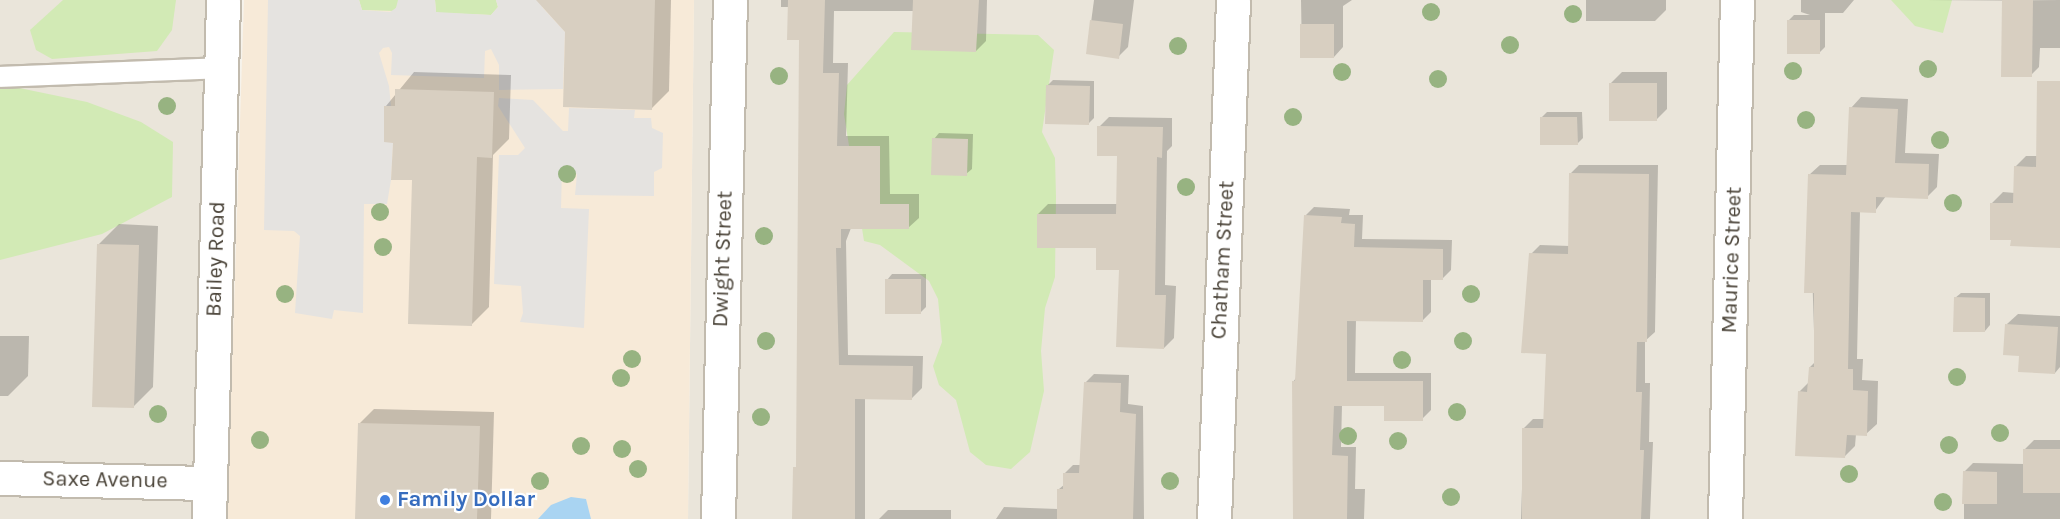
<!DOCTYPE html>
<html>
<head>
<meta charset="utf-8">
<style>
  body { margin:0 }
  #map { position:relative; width:2060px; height:519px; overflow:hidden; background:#f6f3ec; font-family:Karla,sans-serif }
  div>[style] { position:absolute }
  .residential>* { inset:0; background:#eae5da }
  .commercial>* { inset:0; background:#f7ead8 }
  .green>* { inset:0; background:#d2eab5 }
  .parking>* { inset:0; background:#e5e3e0 }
  .water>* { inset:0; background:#a9d4f2 }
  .shadow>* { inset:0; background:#0003 }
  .building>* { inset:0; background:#d8cfc1 }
  .roads { filter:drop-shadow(2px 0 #c2bbae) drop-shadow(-2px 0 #c2bbae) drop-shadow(0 2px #c2bbae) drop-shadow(0 -2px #c2bbae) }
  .service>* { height:20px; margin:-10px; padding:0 10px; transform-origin:10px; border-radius:10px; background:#fff }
  .minor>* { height:33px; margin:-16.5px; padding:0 16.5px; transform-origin:16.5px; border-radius:16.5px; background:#fff }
  .tertiary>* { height:33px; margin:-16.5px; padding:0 16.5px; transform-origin:16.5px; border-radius:16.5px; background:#fff }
  .trees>* { width:18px; height:18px; margin:-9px; border-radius:50%; background:#97b381 }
  .dots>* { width:16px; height:16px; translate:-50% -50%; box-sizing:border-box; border:3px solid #fff; border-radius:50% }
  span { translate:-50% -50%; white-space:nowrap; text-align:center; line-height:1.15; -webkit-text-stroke:4.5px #fff; paint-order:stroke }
  .street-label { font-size:22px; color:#4b4439 }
  .shop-label { font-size:22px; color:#366cbe; font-weight:700 }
  .left { translate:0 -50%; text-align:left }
</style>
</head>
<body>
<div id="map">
  <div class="residential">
    <i style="clip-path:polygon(0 0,223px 0,209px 519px,0 519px)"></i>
    <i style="clip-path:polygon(694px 0,2060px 0,2060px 519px,688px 519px)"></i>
  </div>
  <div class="commercial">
    <i style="clip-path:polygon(244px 0,694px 0,688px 519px,227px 519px)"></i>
  </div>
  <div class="green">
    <i style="clip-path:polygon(63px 0,176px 0,172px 30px,157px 51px,52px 59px,36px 50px,30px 30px)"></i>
    <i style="clip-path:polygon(359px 0,398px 0,399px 3px,394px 11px,362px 10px)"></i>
    <i style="clip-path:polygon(435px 0,496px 0,498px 7px,491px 15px,440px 13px,436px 12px)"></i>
    <i style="clip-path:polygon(1891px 0,1952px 0,1943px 33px,1915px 26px)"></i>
    <i style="clip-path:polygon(894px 32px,1038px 35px,1054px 50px,1042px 132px,1055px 158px,1056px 197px,1055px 277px,1045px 308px,1041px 351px,1044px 391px,1030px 452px,1011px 469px,986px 465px,970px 452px,956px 400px,939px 385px,933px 366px,942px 342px,938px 299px,929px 281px,880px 245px,864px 241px,844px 114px,847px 85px)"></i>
    <i style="clip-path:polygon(0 84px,87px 102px,141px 122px,173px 142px,172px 197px,102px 234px,0 260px)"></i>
  </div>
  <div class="parking">
    <i style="clip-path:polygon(268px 0,359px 0,362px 10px,390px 12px,396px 8px,398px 0,435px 0,436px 12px,491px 15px,498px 7px,496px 0,550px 0,542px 7px,565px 32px,563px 89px,499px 90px,499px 65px,491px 49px,485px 51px,484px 78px,391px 75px,392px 53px,389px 47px,383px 48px,379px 53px,389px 86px,391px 106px,384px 106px,384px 141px,393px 143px,391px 180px,387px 204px,364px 204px,363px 313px,334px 310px,332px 319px,295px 313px,300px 236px,294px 231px,264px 230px)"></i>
    <i style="clip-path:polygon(499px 98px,533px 100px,563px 131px,568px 131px,569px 108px,635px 110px,634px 118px,651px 118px,652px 128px,663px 133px,662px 168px,654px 172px,654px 196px,575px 195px,577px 174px,562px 169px,561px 208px,589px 209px,584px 328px,520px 322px,523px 313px,521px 286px,494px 284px,499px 155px,518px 155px,525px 148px,498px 106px)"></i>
  </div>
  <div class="water">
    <i style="clip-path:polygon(571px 497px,586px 499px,591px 519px,538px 519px,551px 505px)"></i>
  </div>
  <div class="shadow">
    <i style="clip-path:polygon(551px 0,671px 0,669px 91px,651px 109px,566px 31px)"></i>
    <i style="clip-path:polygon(781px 0,987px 0,986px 41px,976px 51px,914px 11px,834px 11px,833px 63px,848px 63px,846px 136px,889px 136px,890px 194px,919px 194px,919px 218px,908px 228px,851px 228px,846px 241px,848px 355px,923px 356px,922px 388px,912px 398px,865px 398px,865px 519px,793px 519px,798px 464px,801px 39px,790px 7px,781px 7px)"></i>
    <i style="clip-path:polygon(1094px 0,1134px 0,1128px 47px,1118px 57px,1087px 53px)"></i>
    <i style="clip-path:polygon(1301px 0,1352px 0,1343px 6px,1343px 47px,1334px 57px,1302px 57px)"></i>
    <i style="clip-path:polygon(1586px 0,1666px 0,1666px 10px,1655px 21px,1586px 21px)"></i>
    <i style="clip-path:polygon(1801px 0,1854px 0,1843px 13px,1825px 13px,1825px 47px,1820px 52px,1788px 21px,1794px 15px,1810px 15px,1801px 12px)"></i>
    <i style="clip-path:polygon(2060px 0,2060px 48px,2040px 48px,2039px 67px,2031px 75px,2003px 1px,1925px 1px)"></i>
    <i style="clip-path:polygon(414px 72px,511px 75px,509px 139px,493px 155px,489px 307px,472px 324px,414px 179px,395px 142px,386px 106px)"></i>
    <i style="clip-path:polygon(1622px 72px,1667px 72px,1667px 109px,1657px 119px,1611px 83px)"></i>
    <i style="clip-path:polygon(1053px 80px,1094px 81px,1094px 118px,1088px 124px,1047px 86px)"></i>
    <i style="clip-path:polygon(2060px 87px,2060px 246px,2012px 239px,1992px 203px,2003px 192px,2015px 193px,2015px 167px,2026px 156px,2037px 156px)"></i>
    <i style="clip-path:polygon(1861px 97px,1908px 99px,1905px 153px,1939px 154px,1937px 187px,1927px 197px,1886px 196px,1875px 211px,1860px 211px,1857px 359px,1863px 359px,1862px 380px,1878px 381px,1877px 424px,1866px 434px,1856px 434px,1855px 446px,1845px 456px,1799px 392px,1809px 382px,1810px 367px,1815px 362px,1809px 175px,1820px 165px,1848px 165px,1851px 108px)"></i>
    <i style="clip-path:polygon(1547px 112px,1582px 112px,1583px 138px,1578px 143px,1542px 117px)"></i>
    <i style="clip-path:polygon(1109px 117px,1172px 118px,1172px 146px,1167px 151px,1165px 285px,1176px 286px,1174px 338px,1164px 348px,1120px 268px,1097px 247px,1038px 214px,1048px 204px,1117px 204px,1118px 155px,1099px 127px)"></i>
    <i style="clip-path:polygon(939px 133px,973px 134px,972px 169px,966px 174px,934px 139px)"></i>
    <i style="clip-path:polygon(1579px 165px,1658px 165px,1655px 332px,1645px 341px,1645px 383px,1650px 383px,1649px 442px,1653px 442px,1650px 519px,1521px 519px,1524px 428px,1533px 419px,1545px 419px,1547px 353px,1522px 352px,1531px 254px,1540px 245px,1570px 246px,1570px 174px)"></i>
    <i style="clip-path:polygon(1314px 207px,1350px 209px,1349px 215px,1363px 215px,1362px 239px,1452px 240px,1451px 270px,1442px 279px,1431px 279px,1431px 312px,1422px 321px,1356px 320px,1355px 373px,1431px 373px,1431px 410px,1422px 419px,1385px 404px,1342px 405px,1341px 447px,1356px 447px,1355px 489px,1365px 489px,1364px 519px,1294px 519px,1293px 382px,1296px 378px,1306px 215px)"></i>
    <i style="clip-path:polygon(119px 224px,158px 226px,153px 387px,133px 407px,99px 244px)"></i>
    <i style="clip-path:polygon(892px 274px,926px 274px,926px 307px,921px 312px,887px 280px)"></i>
    <i style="clip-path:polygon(1961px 293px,1990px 293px,1990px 325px,1985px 331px,1955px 298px)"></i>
    <i style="clip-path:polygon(2018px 314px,2060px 316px,2060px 367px,2055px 373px,2020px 355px,2007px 324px)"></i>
    <i style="clip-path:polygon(0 336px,29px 336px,28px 376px,8px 396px,0 396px)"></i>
    <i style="clip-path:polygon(1094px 374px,1129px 375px,1128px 404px,1143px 406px,1144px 519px,996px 519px,1004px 507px,1058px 509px,1059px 489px,1065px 484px,1065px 473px,1073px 465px,1081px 465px,1086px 382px)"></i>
    <i style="clip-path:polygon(374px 409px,494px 412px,491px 519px,357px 519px,360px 423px)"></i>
    <i style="clip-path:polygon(2034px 440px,2060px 440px,2060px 519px,1964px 519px,1964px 472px,1973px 463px,2025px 464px,2025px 449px)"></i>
    <i style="clip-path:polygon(888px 510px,951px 510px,951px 519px,879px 519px)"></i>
  </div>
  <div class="building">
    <i style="clip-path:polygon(536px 0,655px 0,652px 110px,563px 107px,565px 32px)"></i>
    <i style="clip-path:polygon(788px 0,825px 0,823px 73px,839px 73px,837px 146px,880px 146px,880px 204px,909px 204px,909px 229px,841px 229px,841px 248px,836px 248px,839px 365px,913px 366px,912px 400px,855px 399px,855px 519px,792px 519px,793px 467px,796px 467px,799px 40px,787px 40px)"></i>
    <i style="clip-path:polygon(913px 0,979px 0,976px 52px,911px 50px)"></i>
    <i style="clip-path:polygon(2002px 0,2033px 0,2032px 77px,2001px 77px)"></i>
    <i style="clip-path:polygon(1090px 20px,1123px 24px,1119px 59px,1086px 54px)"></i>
    <i style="clip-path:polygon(1787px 20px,1820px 20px,1820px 54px,1787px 54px)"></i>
    <i style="clip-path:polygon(1300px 24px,1334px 24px,1334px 58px,1300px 58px)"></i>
    <i style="clip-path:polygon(2037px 81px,2060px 81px,2060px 248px,2010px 246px,2011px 240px,1990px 240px,1990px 203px,2013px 203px,2014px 166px,2036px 167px)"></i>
    <i style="clip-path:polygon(1609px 83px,1657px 83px,1657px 121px,1609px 121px)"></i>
    <i style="clip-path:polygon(1046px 85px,1090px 86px,1089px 125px,1045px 124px)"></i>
    <i style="clip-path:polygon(395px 89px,494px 92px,492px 158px,477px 157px,472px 326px,408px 324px,412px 180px,391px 180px,393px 143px,384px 142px,384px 106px,395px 106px)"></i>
    <i style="clip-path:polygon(1849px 107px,1898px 109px,1895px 163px,1929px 164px,1928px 199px,1876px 197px,1876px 213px,1851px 212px,1848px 369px,1853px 369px,1853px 390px,1868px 391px,1867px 436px,1847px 435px,1845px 458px,1795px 456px,1798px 391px,1807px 392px,1809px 367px,1814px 367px,1814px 293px,1804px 293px,1808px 174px,1846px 175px)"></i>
    <i style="clip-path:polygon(1540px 117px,1577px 117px,1578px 145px,1540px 145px)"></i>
    <i style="clip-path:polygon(1097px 126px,1163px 127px,1162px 158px,1157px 157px,1155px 295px,1166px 295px,1164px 349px,1116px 347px,1119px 270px,1096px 270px,1096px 248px,1037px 248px,1037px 214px,1116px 214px,1117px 156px,1097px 156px)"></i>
    <i style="clip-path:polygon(932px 138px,968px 139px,967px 176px,931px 175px)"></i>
    <i style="clip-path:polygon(1569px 173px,1649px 174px,1647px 342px,1637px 342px,1636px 392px,1642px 392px,1640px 450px,1644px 450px,1641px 519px,1522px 519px,1522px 428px,1543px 428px,1546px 354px,1521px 353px,1529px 253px,1568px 254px)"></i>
    <i style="clip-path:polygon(1304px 215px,1342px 217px,1341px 223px,1355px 224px,1354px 247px,1443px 249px,1443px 280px,1423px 280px,1423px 322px,1347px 321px,1347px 381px,1423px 381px,1423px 421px,1384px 421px,1384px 406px,1334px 406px,1332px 455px,1348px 456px,1347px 519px,1293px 519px,1292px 381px,1295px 381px)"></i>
    <i style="clip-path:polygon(97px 244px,139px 245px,134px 408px,92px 407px)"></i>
    <i style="clip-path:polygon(885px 279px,921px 279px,921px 314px,885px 314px)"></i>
    <i style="clip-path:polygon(1954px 297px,1985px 298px,1985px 332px,1953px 332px)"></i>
    <i style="clip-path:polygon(2005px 324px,2058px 327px,2055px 374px,2018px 372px,2019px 356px,2003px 355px)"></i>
    <i style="clip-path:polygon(1084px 382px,1121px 383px,1120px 412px,1136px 414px,1133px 519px,1057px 519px,1057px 489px,1063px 489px,1063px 473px,1079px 473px)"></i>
    <i style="clip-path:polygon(358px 423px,480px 426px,477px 519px,355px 519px)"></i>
    <i style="clip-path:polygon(2023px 449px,2060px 449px,2060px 493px,2023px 493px)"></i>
    <i style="clip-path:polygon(1963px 471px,1997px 472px,1997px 504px,1962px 504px)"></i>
  </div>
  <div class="roads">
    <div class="service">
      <i style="left:0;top:77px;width:221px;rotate:-2.3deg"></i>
    </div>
    <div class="minor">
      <i style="left:0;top:478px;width:210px;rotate:1.4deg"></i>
      <i style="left:718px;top:519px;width:519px;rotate:-88.68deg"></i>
      <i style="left:1214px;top:519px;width:519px;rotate:-87.9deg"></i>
      <i style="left:1725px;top:519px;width:519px;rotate:-88.68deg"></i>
    </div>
    <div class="tertiary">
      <i style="left:209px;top:519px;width:519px;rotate:-88.45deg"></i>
    </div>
  </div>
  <div class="trees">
    <i style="left:1431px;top:12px"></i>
    <i style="left:1573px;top:14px"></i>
    <i style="left:1510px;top:45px"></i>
    <i style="left:1178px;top:46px"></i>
    <i style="left:1928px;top:69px"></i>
    <i style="left:1793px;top:71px"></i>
    <i style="left:1342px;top:72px"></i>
    <i style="left:779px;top:76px"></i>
    <i style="left:1438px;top:79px"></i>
    <i style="left:167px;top:106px"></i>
    <i style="left:1293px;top:117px"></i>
    <i style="left:1806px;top:120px"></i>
    <i style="left:1940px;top:140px"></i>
    <i style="left:567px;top:174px"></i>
    <i style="left:1186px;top:187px"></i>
    <i style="left:1953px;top:203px"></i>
    <i style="left:380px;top:212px"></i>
    <i style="left:764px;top:236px"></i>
    <i style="left:383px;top:247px"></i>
    <i style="left:285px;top:294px"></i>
    <i style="left:1471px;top:294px"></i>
    <i style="left:766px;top:341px"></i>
    <i style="left:1463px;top:341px"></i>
    <i style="left:632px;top:359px"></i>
    <i style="left:1402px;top:360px"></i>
    <i style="left:1957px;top:377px"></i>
    <i style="left:621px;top:378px"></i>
    <i style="left:1457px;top:412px"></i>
    <i style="left:158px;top:414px"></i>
    <i style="left:761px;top:417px"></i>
    <i style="left:2000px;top:433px"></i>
    <i style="left:1348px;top:436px"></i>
    <i style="left:260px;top:440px"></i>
    <i style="left:1398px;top:441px"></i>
    <i style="left:1949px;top:445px"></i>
    <i style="left:581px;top:446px"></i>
    <i style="left:622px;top:449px"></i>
    <i style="left:638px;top:469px"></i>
    <i style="left:1849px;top:474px"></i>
    <i style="left:540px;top:481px"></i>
    <i style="left:1170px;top:481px"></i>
    <i style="left:1451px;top:497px"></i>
    <i style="left:1943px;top:502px"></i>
  </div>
  <div class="dots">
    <i style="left:385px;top:500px;background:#3f7fe0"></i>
  </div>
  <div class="street-label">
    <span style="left:216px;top:259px;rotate:-88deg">Bailey Road</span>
    <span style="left:723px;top:259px;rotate:-88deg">Dwight Street</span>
    <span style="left:1223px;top:260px;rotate:-87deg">Chatham Street</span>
    <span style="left:1732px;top:260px;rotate:-88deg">Maurice Street</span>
    <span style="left:105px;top:480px;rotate:1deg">Saxe Avenue</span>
  </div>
  <div class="shop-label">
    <span class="left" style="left:397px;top:500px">Family Dollar</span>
  </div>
</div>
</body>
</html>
